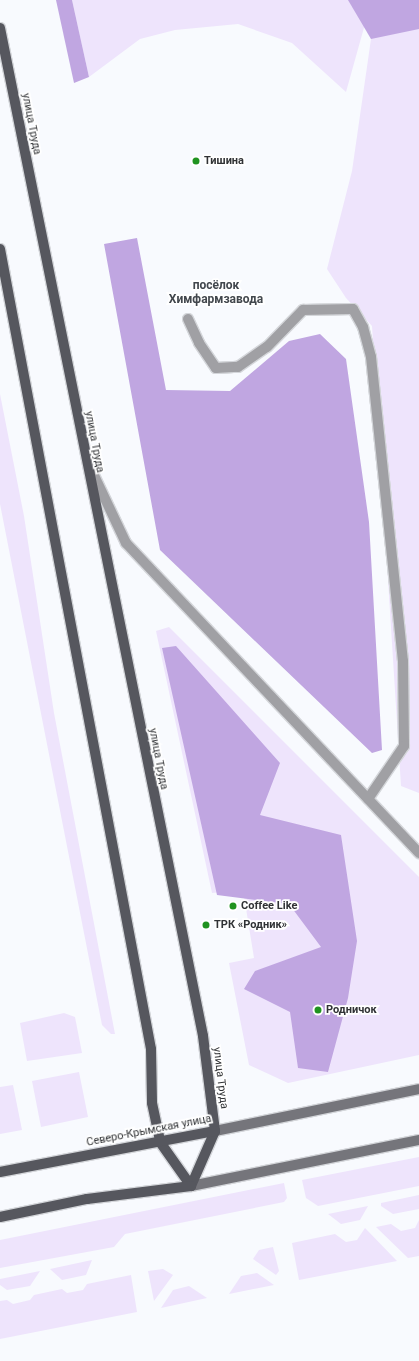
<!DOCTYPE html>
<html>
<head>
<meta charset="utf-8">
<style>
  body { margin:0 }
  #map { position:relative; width:419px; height:1361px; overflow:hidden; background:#f8fafe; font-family:Roboto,sans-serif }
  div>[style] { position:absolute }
  .green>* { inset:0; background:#eee4fc }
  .forest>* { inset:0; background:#c0a6e1 }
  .roads { filter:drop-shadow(1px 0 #d4d6da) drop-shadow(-1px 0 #d4d6da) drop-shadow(0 1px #d4d6da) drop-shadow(0 -1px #d4d6da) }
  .street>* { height:10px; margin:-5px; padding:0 5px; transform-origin:5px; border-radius:5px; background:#a0a0a4 }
  .secondary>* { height:10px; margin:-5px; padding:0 5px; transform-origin:5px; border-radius:5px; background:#75757b }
  .primary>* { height:10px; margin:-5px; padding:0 5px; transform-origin:5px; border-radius:5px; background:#56575e }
  .dots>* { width:11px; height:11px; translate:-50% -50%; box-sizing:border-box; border:2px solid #fff; border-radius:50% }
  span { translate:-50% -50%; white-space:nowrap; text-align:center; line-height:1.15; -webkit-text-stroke:3.5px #fff; paint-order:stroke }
  .street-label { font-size:11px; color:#303235 }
  .poi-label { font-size:11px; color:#303235; font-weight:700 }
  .left { translate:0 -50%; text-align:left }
  .neighbourhood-label { font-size:12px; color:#42474d; font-weight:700 }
</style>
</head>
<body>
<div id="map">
  <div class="green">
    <i style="clip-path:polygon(72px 0,419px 0,419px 793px,401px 786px,372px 326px,346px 298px,327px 269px,352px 171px,371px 39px,365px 24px,346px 92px,292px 43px,238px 24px,175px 30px,140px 39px,89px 77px)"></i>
    <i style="clip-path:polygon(0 394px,24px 516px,54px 713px,115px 1034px,111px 1034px,102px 1025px,0 504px)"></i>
    <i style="clip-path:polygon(169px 627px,419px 877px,419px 1055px,288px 1083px,249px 1065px,229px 963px,254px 958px,243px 890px,212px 893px,156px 631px)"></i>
    <i style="clip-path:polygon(64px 1013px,75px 1017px,82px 1053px,27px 1061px,20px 1023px)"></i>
    <i style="clip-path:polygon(79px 1072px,88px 1117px,41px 1127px,32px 1081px)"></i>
    <i style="clip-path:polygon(13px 1085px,22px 1130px,0 1134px,0 1087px)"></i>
    <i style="clip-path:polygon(419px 1157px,419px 1186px,318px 1206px,306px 1198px,302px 1180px)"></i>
    <i style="clip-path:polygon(284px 1183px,287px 1198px,284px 1202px,125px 1234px,114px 1247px,0 1268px,0 1240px)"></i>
    <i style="clip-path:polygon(419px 1195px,419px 1209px,393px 1214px,381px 1206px,381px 1203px)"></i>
    <i style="clip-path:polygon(368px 1206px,360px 1220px,341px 1224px,328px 1214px)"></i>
    <i style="clip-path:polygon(419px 1220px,419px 1256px,408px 1258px,376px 1227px,391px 1224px,401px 1231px,415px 1228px)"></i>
    <i style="clip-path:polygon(365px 1228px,397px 1261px,299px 1280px,292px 1243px,335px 1234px,346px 1242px,357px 1240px)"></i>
    <i style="clip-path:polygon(273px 1247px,279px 1271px,276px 1275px,253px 1259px,259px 1250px)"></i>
    <i style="clip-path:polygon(92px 1260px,86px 1275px,62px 1280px,50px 1269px)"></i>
    <i style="clip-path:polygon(163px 1269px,173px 1275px,154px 1301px,148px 1271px)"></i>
    <i style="clip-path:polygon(40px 1271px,30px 1286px,7px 1290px,0 1285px,0 1279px)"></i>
    <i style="clip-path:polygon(257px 1273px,274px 1285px,229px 1294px,241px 1276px)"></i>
    <i style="clip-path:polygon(131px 1275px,137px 1312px,0 1339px,0 1301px,7px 1300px,13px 1304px,30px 1300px,34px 1295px,62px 1289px,67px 1293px,83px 1290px,87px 1284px)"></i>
    <i style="clip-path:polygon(189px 1286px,207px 1298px,161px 1308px,173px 1290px)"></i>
  </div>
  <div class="forest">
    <i style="clip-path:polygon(56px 0,72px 0,89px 77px,74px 83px)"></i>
    <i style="clip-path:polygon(348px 0,419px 0,419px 29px,371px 39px)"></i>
    <i style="clip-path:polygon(137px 238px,166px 390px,230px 391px,289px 341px,320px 334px,346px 359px,369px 522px,382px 750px,372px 753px,160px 550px,104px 244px)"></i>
    <i style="clip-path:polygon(176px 646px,280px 763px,260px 815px,341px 835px,357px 941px,348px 998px,328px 1072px,298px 1068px,290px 1012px,244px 989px,255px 971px,321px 947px,289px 904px,217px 895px,162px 648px)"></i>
  </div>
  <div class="roads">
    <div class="street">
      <i style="left:188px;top:319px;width:26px;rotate:65deg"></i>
      <i style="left:199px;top:343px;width:30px;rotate:56deg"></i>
      <i style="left:216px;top:368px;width:22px;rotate:-3deg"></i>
      <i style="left:238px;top:367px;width:35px;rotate:-35deg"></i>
      <i style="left:267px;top:347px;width:52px;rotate:-45.8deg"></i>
      <i style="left:303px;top:310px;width:50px;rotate:-1.1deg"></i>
      <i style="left:353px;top:309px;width:21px;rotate:61deg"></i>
      <i style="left:363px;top:327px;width:31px;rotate:75deg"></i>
      <i style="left:371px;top:357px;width:306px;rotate:84deg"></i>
      <i style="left:403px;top:661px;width:85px;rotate:89.3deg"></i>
      <i style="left:404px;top:746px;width:64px;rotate:124.2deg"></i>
      <i style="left:90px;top:467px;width:84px;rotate:64.7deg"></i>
      <i style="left:126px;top:543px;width:427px;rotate:46.6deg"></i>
    </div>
    <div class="secondary">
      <i style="left:215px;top:1131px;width:208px;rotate:-11.6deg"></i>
      <i style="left:191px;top:1186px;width:233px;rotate:-11.4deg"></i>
    </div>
    <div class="primary">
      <i style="left:0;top:28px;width:1028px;rotate:78.61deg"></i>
      <i style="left:203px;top:1036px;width:96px;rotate:82.8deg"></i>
      <i style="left:215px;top:1131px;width:60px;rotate:113.6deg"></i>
      <i style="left:0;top:249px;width:814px;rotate:79.31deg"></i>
      <i style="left:151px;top:1049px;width:54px;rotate:88.9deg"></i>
      <i style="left:152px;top:1103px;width:40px;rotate:78deg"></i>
      <i style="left:160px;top:1142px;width:54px;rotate:54.8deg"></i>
      <i style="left:0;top:1172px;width:219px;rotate:-10.8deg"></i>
      <i style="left:0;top:1217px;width:89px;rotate:-11.7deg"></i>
      <i style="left:87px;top:1199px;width:105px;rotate:-7.1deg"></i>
    </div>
  </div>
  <div class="dots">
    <i style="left:196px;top:161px;background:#209320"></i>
    <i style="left:233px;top:906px;background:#209320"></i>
    <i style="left:206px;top:925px;background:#209320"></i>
    <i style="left:318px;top:1010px;background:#209320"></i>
  </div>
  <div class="street-label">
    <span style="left:31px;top:124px;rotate:79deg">улица Труда</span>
    <span style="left:94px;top:442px;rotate:79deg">улица Труда</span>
    <span style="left:158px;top:759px;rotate:79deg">улица Труда</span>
    <span style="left:220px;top:1078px;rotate:83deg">улица Труда</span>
    <span style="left:149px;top:1131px;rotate:-11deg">Северо-Крымская улица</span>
  </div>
  <div class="poi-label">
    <span class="left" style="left:204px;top:161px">Тишина</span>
    <span class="left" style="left:241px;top:906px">Coffee Like</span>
    <span class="left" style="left:214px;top:925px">ТРК «Родник»</span>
    <span class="left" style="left:326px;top:1010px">Родничок</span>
  </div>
  <div class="neighbourhood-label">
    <span style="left:216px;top:293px">посёлок<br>Химфармзавода</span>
  </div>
</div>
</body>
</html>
